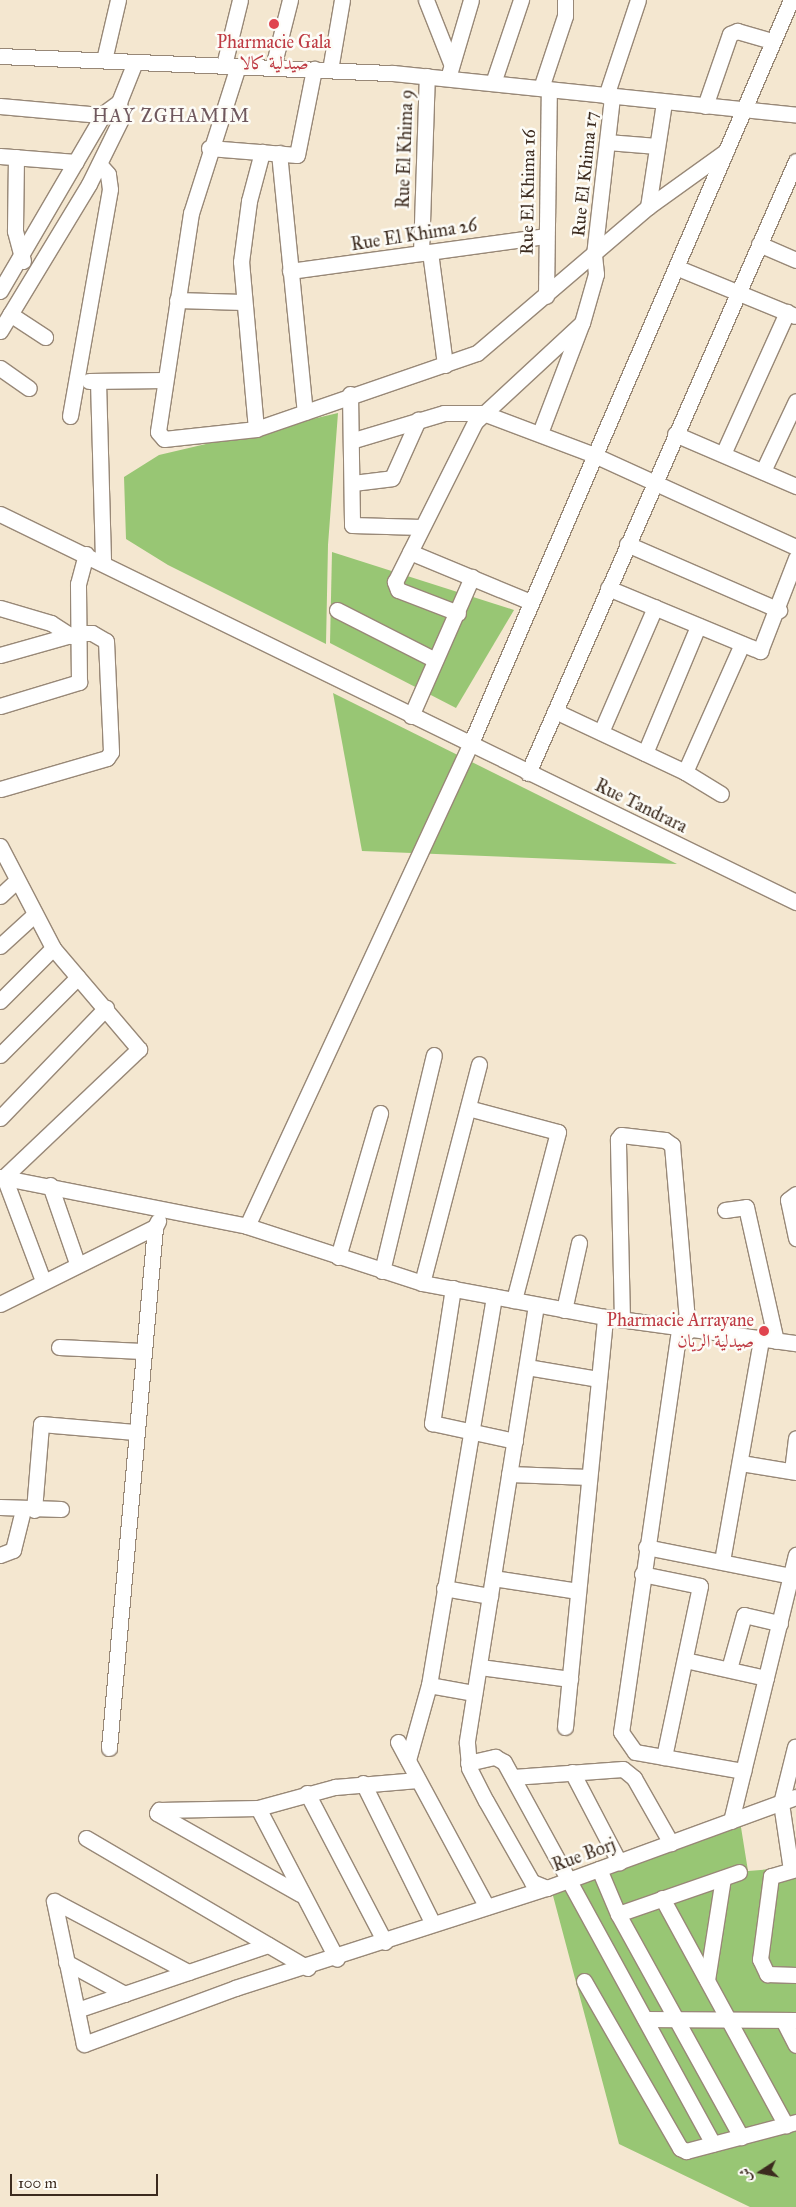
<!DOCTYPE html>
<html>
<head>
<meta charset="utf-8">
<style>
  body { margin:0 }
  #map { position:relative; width:796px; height:2207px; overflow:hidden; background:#f4e7d0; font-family:"IM FELL Great Primer",Amiri,serif }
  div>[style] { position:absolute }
  .green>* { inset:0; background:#98c674 }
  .roads { filter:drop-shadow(1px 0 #988877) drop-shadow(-1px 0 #988877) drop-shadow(0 1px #988877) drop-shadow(0 -1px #988877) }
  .minor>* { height:15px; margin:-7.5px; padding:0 7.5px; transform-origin:7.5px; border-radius:7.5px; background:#fff }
  .dots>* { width:14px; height:14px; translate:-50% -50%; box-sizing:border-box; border:2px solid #fdfcf7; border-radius:50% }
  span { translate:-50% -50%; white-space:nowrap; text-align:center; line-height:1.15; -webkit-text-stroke:5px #fdfcf7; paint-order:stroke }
  .health-label { font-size:18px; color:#be3a42 }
  .right { translate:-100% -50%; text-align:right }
  .street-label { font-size:18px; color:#3b2a1e }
  .neighbourhood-label { font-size:19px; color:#6f585e; letter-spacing:1px }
  .north { position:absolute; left:736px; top:2147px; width:50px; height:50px; -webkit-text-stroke:4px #fdfcf7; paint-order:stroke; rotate:259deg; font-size:14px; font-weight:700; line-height:20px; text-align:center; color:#3b2a1e }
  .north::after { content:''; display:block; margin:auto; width:18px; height:22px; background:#3b2a1e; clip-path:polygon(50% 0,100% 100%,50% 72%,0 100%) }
  .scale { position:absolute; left:10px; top:2174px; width:148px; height:22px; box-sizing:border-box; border:2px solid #3b2a1e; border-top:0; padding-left:6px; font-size:15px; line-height:18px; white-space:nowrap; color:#3b2a1e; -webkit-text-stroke:4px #fdfcf7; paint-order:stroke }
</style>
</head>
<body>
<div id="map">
  <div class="green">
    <i style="clip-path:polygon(338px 413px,328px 545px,326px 644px,168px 565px,126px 539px,124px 477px,159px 455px)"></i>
    <i style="clip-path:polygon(332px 552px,514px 610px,456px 708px,330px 643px)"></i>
    <i style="clip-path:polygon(333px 693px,677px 864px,362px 851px)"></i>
    <i style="clip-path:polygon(740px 1821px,748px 1871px,796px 1867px,796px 2207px,750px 2207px,619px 2144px,552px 1892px)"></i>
  </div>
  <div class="roads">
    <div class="minor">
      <i style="left:426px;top:0;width:68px;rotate:68.4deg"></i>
      <i style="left:0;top:56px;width:393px;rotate:2.5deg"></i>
      <i style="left:393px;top:73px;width:405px;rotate:5.9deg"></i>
      <i style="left:104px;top:60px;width:62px;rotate:-76.9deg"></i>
      <i style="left:224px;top:65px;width:67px;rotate:-76.2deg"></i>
      <i style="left:238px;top:66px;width:154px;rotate:107.7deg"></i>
      <i style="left:191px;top:213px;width:221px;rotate:98.6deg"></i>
      <i style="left:158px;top:432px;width:9px;rotate:49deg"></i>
      <i style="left:164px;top:439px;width:93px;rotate:-6.2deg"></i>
      <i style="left:256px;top:429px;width:234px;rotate:-19deg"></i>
      <i style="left:477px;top:353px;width:225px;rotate:-40.5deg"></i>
      <i style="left:648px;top:207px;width:96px;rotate:-35.7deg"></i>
      <i style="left:273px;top:67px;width:69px;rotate:-75.8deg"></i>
      <i style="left:330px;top:70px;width:71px;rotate:-80.3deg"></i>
      <i style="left:448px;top:78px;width:81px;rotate:-73.6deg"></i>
      <i style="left:493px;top:83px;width:88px;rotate:-71.4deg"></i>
      <i style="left:541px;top:88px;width:76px;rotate:-71.6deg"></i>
      <i style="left:565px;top:16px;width:16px;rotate:-90deg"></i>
      <i style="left:606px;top:96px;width:101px;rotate:-71.6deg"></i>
      <i style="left:0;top:106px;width:112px;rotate:5.1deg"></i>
      <i style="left:705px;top:106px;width:76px;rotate:-70.9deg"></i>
      <i style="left:730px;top:34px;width:8px;rotate:-23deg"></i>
      <i style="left:737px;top:31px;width:37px;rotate:16deg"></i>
      <i style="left:607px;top:142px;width:50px;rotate:4.6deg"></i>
      <i style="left:209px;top:148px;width:88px;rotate:4.5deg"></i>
      <i style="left:297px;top:155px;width:88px;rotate:-78.8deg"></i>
      <i style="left:279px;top:153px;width:260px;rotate:84.3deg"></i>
      <i style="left:0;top:156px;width:76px;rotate:4.5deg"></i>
      <i style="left:16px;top:157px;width:74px;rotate:90.8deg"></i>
      <i style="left:15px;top:231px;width:31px;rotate:75deg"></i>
      <i style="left:648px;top:207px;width:105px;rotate:-81.3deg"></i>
      <i style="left:759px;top:244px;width:40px;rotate:23.4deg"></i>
      <i style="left:430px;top:252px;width:114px;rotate:82.4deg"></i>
      <i style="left:421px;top:253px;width:177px;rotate:-88.1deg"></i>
      <i style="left:678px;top:268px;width:126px;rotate:22.3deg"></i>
      <i style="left:290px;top:271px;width:257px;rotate:-7.8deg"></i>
      <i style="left:0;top:291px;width:206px;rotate:-59.7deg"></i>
      <i style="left:104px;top:113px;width:19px;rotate:-36deg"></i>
      <i style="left:546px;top:296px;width:207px;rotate:-89.2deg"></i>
      <i style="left:177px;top:300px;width:66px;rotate:1.7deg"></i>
      <i style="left:10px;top:314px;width:42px;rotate:33.3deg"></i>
      <i style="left:0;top:331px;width:172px;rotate:-58.8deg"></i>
      <i style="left:89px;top:184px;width:72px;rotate:-63.8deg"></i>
      <i style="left:121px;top:119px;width:17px;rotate:-97deg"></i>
      <i style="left:119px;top:102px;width:43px;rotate:-68.2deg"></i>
      <i style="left:0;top:368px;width:35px;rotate:35deg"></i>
      <i style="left:89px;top:381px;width:76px;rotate:-0.8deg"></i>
      <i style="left:98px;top:381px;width:181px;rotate:88.4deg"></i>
      <i style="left:350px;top:394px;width:131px;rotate:89.1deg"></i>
      <i style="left:352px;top:525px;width:69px;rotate:1.7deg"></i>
      <i style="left:70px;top:416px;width:230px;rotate:-80deg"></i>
      <i style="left:110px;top:189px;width:15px;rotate:-98deg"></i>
      <i style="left:108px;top:174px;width:13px;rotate:-132deg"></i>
      <i style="left:256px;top:429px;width:168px;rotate:-95.1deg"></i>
      <i style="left:241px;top:262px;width:62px;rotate:-82.5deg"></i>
      <i style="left:249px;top:201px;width:51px;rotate:-75.1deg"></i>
      <i style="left:540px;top:433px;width:116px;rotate:-69.2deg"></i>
      <i style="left:675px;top:434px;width:132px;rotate:23.3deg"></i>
      <i style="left:354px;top:440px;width:94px;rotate:-16.7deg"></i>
      <i style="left:444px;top:413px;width:39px"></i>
      <i style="left:483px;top:413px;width:119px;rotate:20.7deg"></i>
      <i style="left:594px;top:455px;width:222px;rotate:24.5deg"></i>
      <i style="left:723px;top:454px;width:156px;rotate:-65.7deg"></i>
      <i style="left:763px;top:471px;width:77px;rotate:-64.8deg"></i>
      <i style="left:353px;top:483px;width:39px;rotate:-7deg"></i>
      <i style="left:392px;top:478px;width:64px;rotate:-65.9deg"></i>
      <i style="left:0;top:514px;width:886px;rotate:25.99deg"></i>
      <i style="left:627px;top:544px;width:166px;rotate:23.5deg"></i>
      <i style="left:410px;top:552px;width:131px;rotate:22.5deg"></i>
      <i style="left:608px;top:588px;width:165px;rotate:22.5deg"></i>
      <i style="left:760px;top:651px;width:100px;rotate:-68.8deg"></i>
      <i style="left:0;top:608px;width:53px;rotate:16.4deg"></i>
      <i style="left:51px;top:623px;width:24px;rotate:33deg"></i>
      <i style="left:337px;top:610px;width:110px;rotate:27deg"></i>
      <i style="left:458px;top:613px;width:64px;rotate:-159deg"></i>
      <i style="left:398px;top:590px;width:9px;rotate:-111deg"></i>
      <i style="left:395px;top:582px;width:179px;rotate:-63.4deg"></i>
      <i style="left:475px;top:422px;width:146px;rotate:-42.8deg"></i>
      <i style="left:582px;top:323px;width:51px;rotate:-74.1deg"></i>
      <i style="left:596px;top:274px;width:19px;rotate:-96deg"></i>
      <i style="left:594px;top:255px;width:159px;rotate:-83.5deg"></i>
      <i style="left:0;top:655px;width:81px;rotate:-15.8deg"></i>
      <i style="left:78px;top:633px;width:14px"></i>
      <i style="left:92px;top:633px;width:16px;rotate:30deg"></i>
      <i style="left:106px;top:641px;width:111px;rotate:87.4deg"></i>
      <i style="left:111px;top:752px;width:7px;rotate:124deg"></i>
      <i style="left:107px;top:758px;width:111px;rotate:163.8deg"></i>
      <i style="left:0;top:706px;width:83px;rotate:-16.9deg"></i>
      <i style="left:79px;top:682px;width:98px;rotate:-90.6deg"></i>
      <i style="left:78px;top:584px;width:31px;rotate:-75deg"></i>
      <i style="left:555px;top:711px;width:144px;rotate:25.1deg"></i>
      <i style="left:685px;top:772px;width:42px;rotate:31.4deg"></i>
      <i style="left:411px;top:716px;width:152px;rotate:-66.3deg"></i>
      <i style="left:601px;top:732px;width:136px;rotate:-66.6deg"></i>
      <i style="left:645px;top:753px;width:138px;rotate:-67.3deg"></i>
      <i style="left:685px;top:772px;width:140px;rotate:-66deg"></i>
      <i style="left:528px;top:773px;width:668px;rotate:-66.35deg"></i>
      <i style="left:0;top:846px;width:115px;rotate:62.5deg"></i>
      <i style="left:53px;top:948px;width:133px;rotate:49.6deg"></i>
      <i style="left:139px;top:1049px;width:186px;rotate:136.5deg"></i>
      <i style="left:4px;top:1177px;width:111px;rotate:69.4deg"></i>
      <i style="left:0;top:896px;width:22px;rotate:-43deg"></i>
      <i style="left:0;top:946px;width:46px;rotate:-42.4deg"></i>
      <i style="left:0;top:1001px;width:75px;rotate:-45deg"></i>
      <i style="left:0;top:1055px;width:110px;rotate:-45deg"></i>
      <i style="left:468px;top:1108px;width:93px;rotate:14.9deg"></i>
      <i style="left:558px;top:1132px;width:174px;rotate:104.7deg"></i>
      <i style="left:0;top:1118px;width:153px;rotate:-46.1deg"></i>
      <i style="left:0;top:1177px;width:252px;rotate:11.2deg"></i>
      <i style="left:247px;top:1226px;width:184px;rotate:18deg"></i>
      <i style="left:422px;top:1283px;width:186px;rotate:10.5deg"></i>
      <i style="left:605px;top:1317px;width:193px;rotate:7.8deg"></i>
      <i style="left:50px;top:1185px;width:83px;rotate:70.9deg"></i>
      <i style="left:796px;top:1194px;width:10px;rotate:143deg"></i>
      <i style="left:788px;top:1200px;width:39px;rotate:78deg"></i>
      <i style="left:725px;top:1210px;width:21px;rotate:-8deg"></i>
      <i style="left:746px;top:1207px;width:137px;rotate:77.4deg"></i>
      <i style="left:247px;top:1226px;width:530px;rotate:-65.13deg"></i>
      <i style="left:470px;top:745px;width:811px;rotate:-66.69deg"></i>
      <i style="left:338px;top:1257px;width:150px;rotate:-73.7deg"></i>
      <i style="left:382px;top:1271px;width:222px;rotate:-76.5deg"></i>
      <i style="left:422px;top:1283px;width:226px;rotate:-75.4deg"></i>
      <i style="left:453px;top:1288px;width:137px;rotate:98.8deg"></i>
      <i style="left:432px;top:1423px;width:85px;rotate:12.2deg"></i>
      <i style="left:0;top:1304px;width:173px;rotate:-26.4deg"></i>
      <i style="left:155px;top:1227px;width:7px;rotate:-63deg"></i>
      <i style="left:536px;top:1305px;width:443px;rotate:99deg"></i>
      <i style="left:467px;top:1743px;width:25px;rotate:85deg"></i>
      <i style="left:469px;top:1768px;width:37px;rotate:63deg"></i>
      <i style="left:486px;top:1801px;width:93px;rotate:60.4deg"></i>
      <i style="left:532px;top:1882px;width:16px;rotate:22deg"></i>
      <i style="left:547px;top:1888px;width:265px;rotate:-20.1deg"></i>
      <i style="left:564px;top:1310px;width:69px;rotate:-77.4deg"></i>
      <i style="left:622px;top:1320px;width:181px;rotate:-91.3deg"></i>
      <i style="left:618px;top:1139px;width:5px;rotate:-53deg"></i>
      <i style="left:621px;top:1135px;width:44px;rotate:6.5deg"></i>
      <i style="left:665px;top:1140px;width:9px;rotate:36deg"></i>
      <i style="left:672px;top:1145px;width:187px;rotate:85.1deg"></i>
      <i style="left:679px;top:1330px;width:406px;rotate:98.2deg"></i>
      <i style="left:621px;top:1732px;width:24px;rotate:55deg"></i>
      <i style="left:635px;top:1752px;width:110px;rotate:10deg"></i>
      <i style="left:59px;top:1347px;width:83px;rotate:2.8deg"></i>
      <i style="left:527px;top:1367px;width:73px;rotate:9.5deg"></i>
      <i style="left:741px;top:1463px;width:56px;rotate:9.3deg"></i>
      <i style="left:792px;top:1471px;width:33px;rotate:-83deg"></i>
      <i style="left:509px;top:1474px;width:80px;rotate:2.1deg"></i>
      <i style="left:0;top:1507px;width:61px;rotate:1.9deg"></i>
      <i style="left:34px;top:1510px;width:86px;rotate:-85.3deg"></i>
      <i style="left:41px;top:1424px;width:94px;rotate:4.9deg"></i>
      <i style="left:646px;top:1547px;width:148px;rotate:11.3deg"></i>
      <i style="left:0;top:1555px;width:14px;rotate:-21deg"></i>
      <i style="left:13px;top:1550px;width:41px;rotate:-76deg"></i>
      <i style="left:722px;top:1561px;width:224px;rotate:-80deg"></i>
      <i style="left:642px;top:1574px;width:59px;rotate:11.7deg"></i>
      <i style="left:700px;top:1586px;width:175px;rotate:101.9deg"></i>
      <i style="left:493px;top:1578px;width:86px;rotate:8.7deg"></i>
      <i style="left:444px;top:1588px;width:47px;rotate:9.9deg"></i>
      <i style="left:685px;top:1660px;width:83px;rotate:12.5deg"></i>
      <i style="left:480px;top:1667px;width:91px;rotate:7.6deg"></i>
      <i style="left:729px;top:1669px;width:56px;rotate:-74.5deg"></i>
      <i style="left:744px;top:1615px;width:37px;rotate:13deg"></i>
      <i style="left:429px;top:1685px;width:46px;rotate:10.1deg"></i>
      <i style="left:565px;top:1727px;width:412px;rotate:-84.4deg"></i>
      <i style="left:398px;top:1742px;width:187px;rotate:61.7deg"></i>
      <i style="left:109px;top:1748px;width:523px;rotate:-84.95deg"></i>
      <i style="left:408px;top:1760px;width:78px;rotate:-74.4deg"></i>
      <i style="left:429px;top:1685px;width:394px;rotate:-80.5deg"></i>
      <i style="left:468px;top:1763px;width:28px;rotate:-13deg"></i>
      <i style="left:495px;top:1757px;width:10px;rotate:29deg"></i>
      <i style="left:504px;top:1762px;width:435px;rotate:61.3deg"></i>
      <i style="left:572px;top:1772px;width:102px;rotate:62.4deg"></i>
      <i style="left:513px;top:1777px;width:110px;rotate:-4.2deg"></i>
      <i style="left:623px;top:1769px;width:14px;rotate:39deg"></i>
      <i style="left:634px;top:1778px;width:75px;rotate:60.4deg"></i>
      <i style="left:363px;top:1783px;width:157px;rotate:63.6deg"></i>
      <i style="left:307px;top:1793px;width:168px;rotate:62.4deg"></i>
      <i style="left:258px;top:1808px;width:170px;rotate:62.4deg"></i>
      <i style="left:731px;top:1821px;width:274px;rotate:-76.3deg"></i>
      <i style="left:86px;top:1838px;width:257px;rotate:30.4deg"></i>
      <i style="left:599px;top:1869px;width:49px;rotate:67.1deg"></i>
      <i style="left:618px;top:1914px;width:255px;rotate:61.1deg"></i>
      <i style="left:796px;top:1869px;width:26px;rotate:164deg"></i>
      <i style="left:771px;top:1876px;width:84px;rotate:97.5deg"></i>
      <i style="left:760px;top:1959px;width:17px;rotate:65deg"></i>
      <i style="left:767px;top:1974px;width:29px;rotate:2deg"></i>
      <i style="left:791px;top:1870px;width:68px;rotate:-98.5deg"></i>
      <i style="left:781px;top:1803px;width:58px;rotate:-76deg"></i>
      <i style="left:300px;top:1894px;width:164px;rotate:-150.5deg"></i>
      <i style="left:157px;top:1813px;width:4px;rotate:-56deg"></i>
      <i style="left:159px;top:1810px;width:99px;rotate:-1.2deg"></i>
      <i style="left:258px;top:1808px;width:80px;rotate:-15.3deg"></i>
      <i style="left:335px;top:1787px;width:83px;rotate:-4.8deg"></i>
      <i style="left:662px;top:1898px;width:259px;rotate:61.4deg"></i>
      <i style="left:54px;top:1901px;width:146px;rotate:78.2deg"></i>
      <i style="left:84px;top:2044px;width:161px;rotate:-20.3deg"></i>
      <i style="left:235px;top:1988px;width:328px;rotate:-17.8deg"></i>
      <i style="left:54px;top:1901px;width:152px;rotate:27.9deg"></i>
      <i style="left:618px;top:1914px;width:128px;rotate:-19.1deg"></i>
      <i style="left:66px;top:1962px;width:67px;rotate:28.5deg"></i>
      <i style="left:707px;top:1980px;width:103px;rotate:-81.1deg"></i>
      <i style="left:584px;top:1981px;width:193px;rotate:60.1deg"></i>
      <i style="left:680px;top:2148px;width:7px;rotate:27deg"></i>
      <i style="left:686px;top:2151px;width:114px;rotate:-14.8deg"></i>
      <i style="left:77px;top:2010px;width:202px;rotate:-18.8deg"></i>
      <i style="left:645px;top:2019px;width:151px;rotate:0.4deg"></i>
      <i style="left:783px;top:2020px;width:28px;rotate:63deg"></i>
    </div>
  </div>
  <div class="dots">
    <i style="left:274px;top:24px;background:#e0444e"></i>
    <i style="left:764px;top:1331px;background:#e0444e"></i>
  </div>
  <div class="health-label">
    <span style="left:274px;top:53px">Pharmacie Gala<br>صيدلية كالا</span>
    <span class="right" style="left:754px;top:1331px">Pharmacie Arrayane<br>صيدلية الريان</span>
  </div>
  <div class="street-label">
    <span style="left:405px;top:149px;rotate:-88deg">Rue El Khima 9</span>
    <span style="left:585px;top:174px;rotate:-84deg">Rue El Khima 17</span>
    <span style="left:528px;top:192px;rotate:-89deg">Rue El Khima 16</span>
    <span style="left:414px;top:235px;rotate:-9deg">Rue El Khima 26</span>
    <span style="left:641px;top:806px;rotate:26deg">Rue Tandrara</span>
    <span style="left:584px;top:1855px;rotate:-20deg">Rue Borj</span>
  </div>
  <div class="neighbourhood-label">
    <span style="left:171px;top:116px">HAY ZGHAMIM</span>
  </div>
  <div class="north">ش</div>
  <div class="scale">100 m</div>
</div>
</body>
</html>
